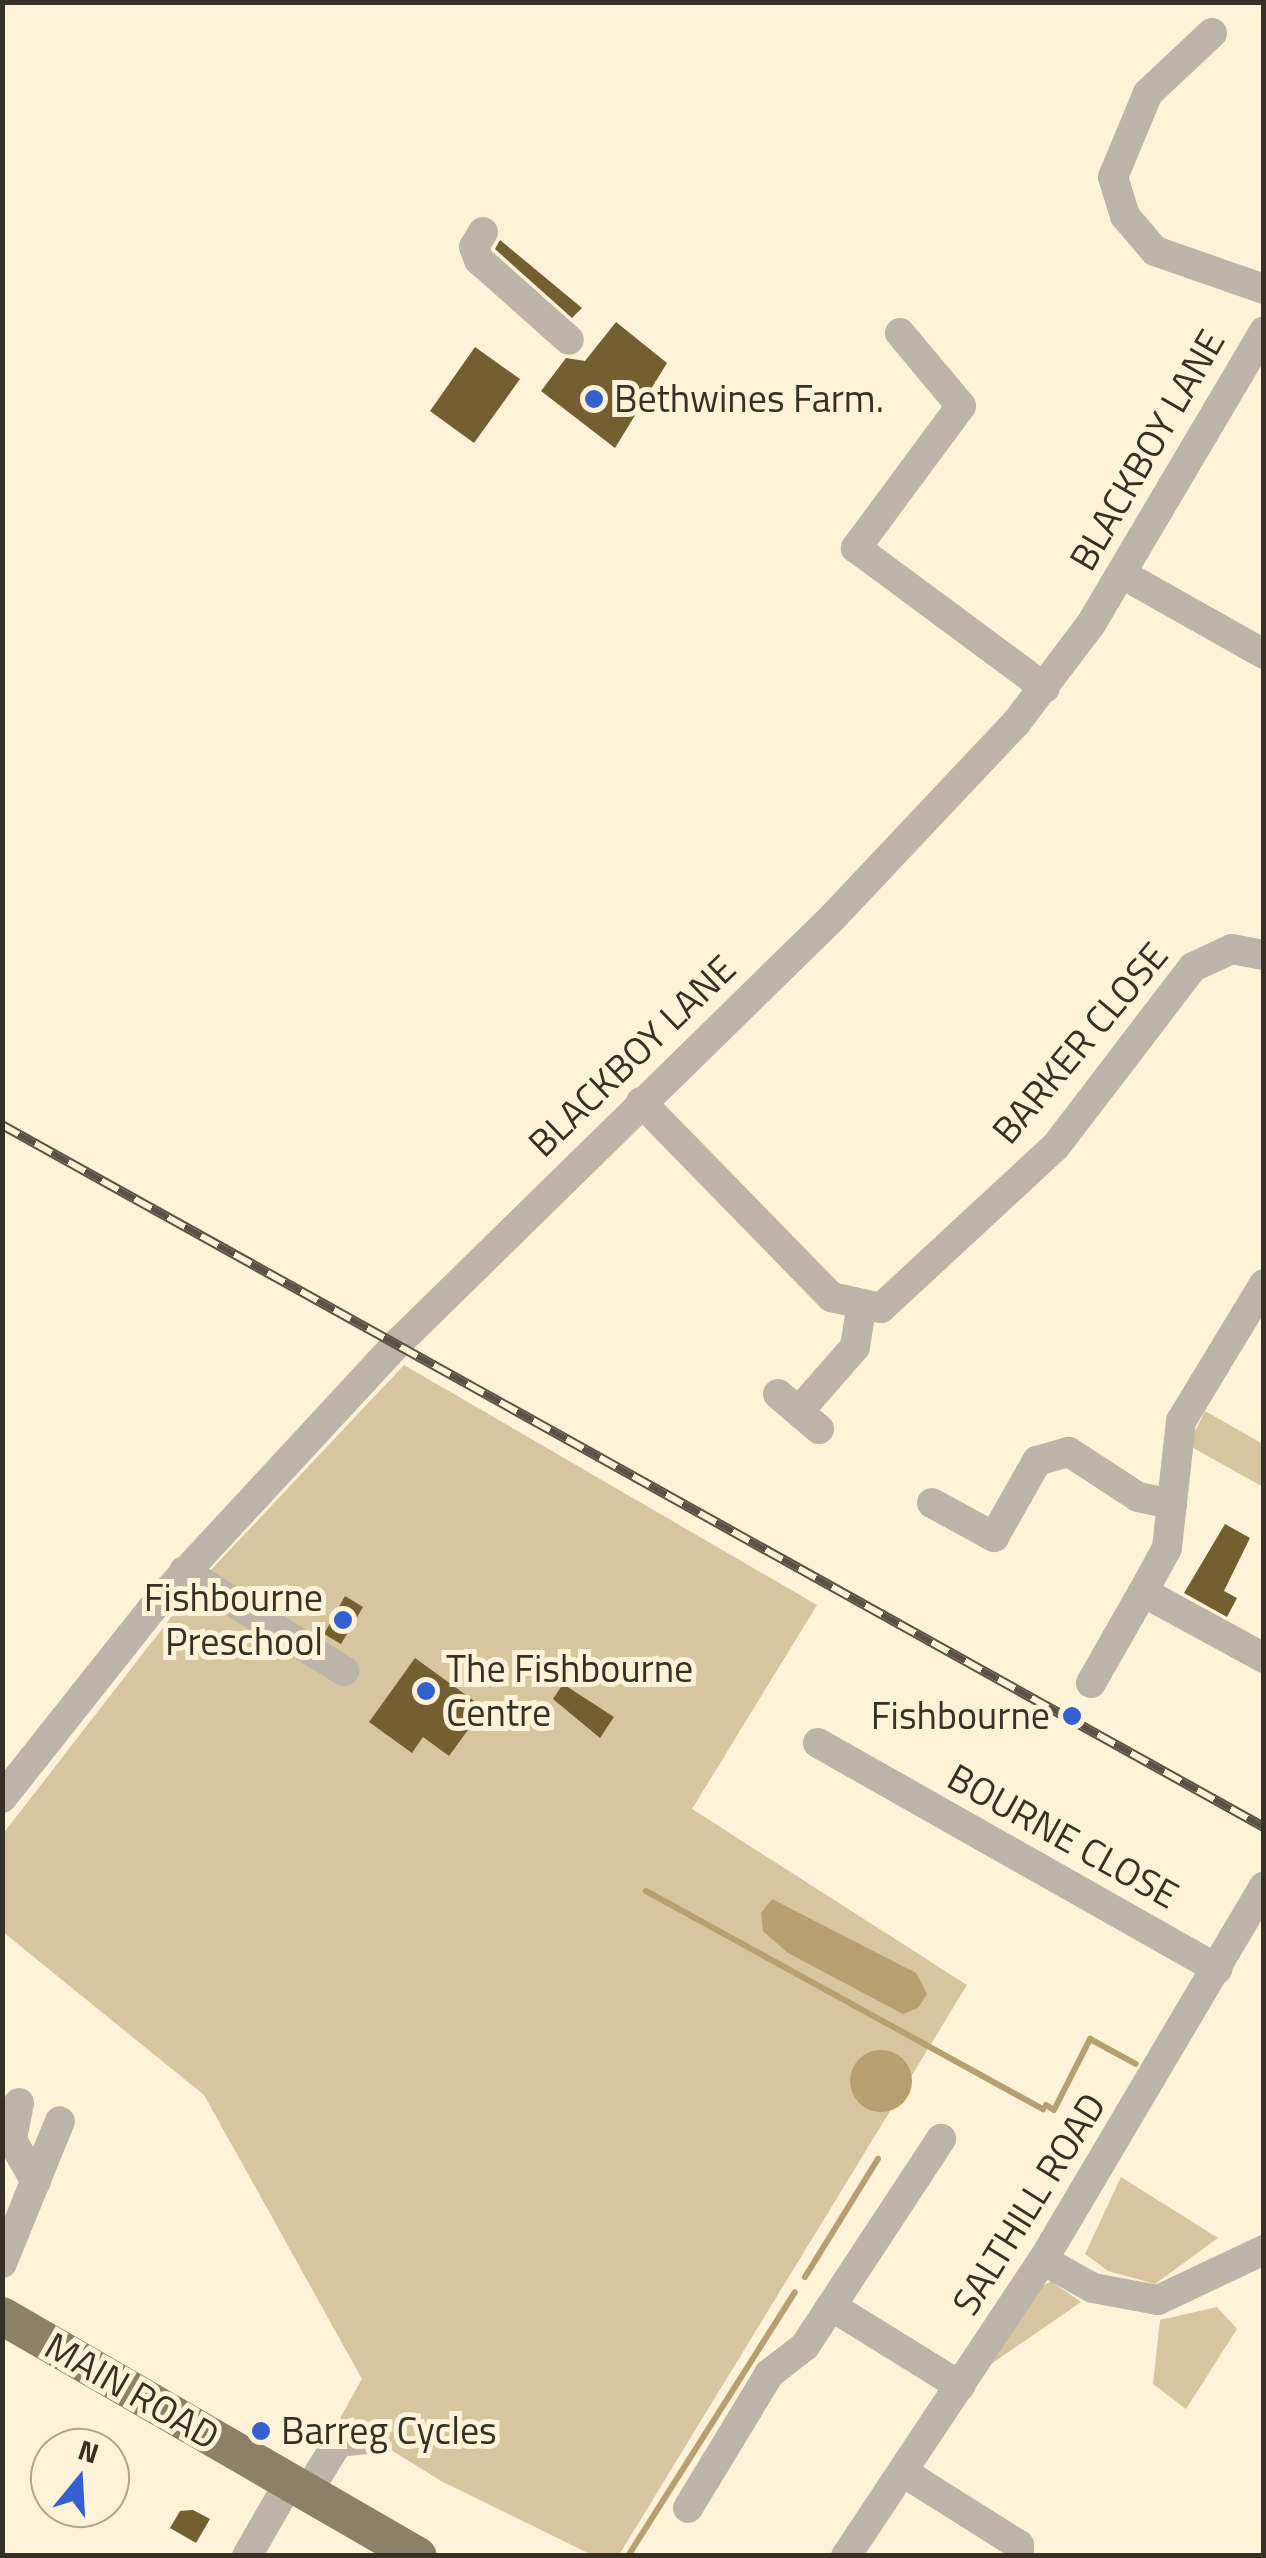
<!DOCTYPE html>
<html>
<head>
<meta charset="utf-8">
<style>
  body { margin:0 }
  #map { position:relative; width:1266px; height:2558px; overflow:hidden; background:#fef2d8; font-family:"Titillium Web",sans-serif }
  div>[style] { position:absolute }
  .green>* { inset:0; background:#d7c5a0 }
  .water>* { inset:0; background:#b69f70 }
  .round { border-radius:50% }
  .stream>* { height:6px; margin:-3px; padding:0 3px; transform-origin:3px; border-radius:3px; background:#b69f70 }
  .building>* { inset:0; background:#735f31 }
  .minor>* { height:30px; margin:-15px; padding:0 15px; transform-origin:15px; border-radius:15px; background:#bbb4a7 }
  .major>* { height:38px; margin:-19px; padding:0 19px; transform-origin:19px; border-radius:19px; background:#8c8068 }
  .rail>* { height:10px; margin-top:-5px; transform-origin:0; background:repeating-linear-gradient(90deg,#fef2d8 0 19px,#5a5345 0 38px); box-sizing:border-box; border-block:2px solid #5a5345 }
  .dots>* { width:28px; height:28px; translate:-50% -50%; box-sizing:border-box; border:5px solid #fef2d8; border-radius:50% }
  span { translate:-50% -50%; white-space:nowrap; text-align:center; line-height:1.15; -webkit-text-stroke:10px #fef2d8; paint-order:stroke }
  .poi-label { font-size:38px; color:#373125 }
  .left { translate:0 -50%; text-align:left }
  .right { translate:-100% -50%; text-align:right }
  .street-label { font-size:38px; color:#373125 }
  .frame { position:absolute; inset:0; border:5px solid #373125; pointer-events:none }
  .north { position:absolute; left:30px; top:2428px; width:100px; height:100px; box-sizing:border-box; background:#fef2d8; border:2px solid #aea590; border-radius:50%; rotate:18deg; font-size:28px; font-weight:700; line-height:40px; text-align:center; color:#373125 }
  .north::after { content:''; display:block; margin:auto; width:35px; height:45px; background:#3560d0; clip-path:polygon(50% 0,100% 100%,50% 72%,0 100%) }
</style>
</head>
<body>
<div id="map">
  <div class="green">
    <i style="clip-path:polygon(404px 1365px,817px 1605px,692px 1809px,967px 1985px,619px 2555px,592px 2555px,441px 2481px,340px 2418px,362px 2379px,204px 2095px,3px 1932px,2px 1835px,193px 1589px)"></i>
    <i style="clip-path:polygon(1205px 1411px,1263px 1444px,1263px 1487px,1188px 1445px)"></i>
    <i style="clip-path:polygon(1121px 2177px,1218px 2238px,1155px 2284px,1108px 2271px,1085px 2254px)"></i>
    <i style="clip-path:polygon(1051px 2281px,1081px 2302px,984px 2369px,1038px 2289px)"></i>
    <i style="clip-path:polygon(1217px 2307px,1237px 2329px,1186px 2409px,1153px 2384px,1160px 2320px)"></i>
  </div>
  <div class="water">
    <i style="clip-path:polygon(772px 1899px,916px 1973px,927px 1994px,918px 2008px,903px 2014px,788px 1953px,763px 1931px,761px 1913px)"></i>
    <i class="round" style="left:850px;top:2050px;width:62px;height:62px"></i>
  </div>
  <div class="stream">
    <i style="left:646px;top:1891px;width:453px;rotate:28.8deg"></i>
    <i style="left:1046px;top:2105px;width:9px;rotate:32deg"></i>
    <i style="left:1054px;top:2110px;width:80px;rotate:-63.1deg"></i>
    <i style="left:1090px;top:2039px;width:52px;rotate:28.5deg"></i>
    <i style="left:805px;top:2277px;width:139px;rotate:-58.3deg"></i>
    <i style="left:628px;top:2556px;width:312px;rotate:-57.7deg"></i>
  </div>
  <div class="building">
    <i style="clip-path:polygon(500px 240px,582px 308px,572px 318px,495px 249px)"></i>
    <i style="clip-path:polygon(616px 322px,667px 363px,615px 448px,541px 391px,566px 358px,585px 361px)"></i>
    <i style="clip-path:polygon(475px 347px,520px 379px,474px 443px,430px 411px)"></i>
    <i style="clip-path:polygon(1225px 1524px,1250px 1538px,1224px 1591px,1237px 1598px,1227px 1617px,1184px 1593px)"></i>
    <i style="clip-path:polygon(345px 1596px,363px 1607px,341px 1644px,324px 1634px)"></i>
    <i style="clip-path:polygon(415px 1658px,484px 1708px,449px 1756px,423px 1737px,412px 1753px,369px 1722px)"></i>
    <i style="clip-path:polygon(563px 1684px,614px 1717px,600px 1738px,553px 1699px)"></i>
    <i style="clip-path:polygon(193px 2510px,210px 2519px,196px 2543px,170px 2528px,180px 2511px)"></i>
  </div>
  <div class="minor">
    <i style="left:1212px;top:33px;width:88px;rotate:136.8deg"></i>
    <i style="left:1148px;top:93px;width:91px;rotate:112.6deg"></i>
    <i style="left:1113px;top:177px;width:41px;rotate:72.9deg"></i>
    <i style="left:1125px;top:216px;width:46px;rotate:49.4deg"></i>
    <i style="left:1155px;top:251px;width:115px;rotate:19.2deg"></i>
    <i style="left:483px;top:232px;width:17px;rotate:121deg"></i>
    <i style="left:474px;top:247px;width:14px;rotate:69deg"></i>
    <i style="left:479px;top:260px;width:120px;rotate:41.6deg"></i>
    <i style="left:900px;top:333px;width:95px;rotate:50.1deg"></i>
    <i style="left:961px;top:406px;width:177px;rotate:126.5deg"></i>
    <i style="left:856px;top:548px;width:235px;rotate:36.5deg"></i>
    <i style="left:1122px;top:574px;width:163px;rotate:29.4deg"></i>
    <i style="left:641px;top:1102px;width:272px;rotate:45.7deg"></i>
    <i style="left:831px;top:1297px;width:51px;rotate:12.4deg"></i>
    <i style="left:881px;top:1308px;width:238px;rotate:-42.8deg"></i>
    <i style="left:1056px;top:1146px;width:225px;rotate:-52.6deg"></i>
    <i style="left:1193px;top:967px;width:43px;rotate:-24.8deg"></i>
    <i style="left:1232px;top:949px;width:33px;rotate:11deg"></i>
    <i style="left:1264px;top:1284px;width:160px;rotate:121.2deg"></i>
    <i style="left:1181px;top:1421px;width:128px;rotate:96.3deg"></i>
    <i style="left:1167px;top:1548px;width:50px;rotate:118.6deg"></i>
    <i style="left:1143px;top:1592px;width:138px;rotate:28.6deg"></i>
    <i style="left:778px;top:1394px;width:54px;rotate:40.5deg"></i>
    <i style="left:799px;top:1411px;width:85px;rotate:-48.8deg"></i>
    <i style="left:855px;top:1347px;width:37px;rotate:-81deg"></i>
    <i style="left:932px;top:1503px;width:71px;rotate:28.7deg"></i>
    <i style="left:994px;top:1537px;width:87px;rotate:-60.5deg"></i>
    <i style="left:1037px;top:1461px;width:33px;rotate:-16deg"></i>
    <i style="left:1069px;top:1452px;width:82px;rotate:33.1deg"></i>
    <i style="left:1138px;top:1497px;width:35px;rotate:12deg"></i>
    <i style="left:184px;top:1571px;width:189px;rotate:32deg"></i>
    <i style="left:1091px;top:1683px;width:105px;rotate:-60.3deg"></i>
    <i style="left:818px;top:1743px;width:459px;rotate:29.5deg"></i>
    <i style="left:2px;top:1798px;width:246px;rotate:-51.6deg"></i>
    <i style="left:155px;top:1605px;width:356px;rotate:-47.2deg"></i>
    <i style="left:397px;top:1344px;width:610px;rotate:-44.4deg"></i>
    <i style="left:833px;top:917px;width:267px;rotate:-46.7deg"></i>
    <i style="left:1016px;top:723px;width:124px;rotate:-52.9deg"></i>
    <i style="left:1091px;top:624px;width:340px;rotate:-59.4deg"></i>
    <i style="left:19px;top:2103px;width:38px;rotate:101deg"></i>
    <i style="left:12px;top:2140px;width:48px;rotate:60.3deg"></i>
    <i style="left:1043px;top:2260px;width:57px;rotate:29.2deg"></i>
    <i style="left:1093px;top:2288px;width:66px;rotate:10.5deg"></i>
    <i style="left:1158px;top:2300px;width:117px;rotate:-25.3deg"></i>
    <i style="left:2px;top:2263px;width:153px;rotate:-67.8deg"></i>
    <i style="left:831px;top:2306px;width:152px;rotate:31.8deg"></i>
    <i style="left:903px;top:2472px;width:137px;rotate:32.2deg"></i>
    <i style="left:1019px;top:2545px;width:11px;rotate:90deg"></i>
    <i style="left:308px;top:2491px;width:57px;rotate:-58.5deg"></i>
    <i style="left:338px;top:2442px;width:29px;rotate:-6deg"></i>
    <i style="left:688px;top:2508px;width:157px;rotate:-58.8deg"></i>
    <i style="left:769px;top:2374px;width:46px;rotate:-37.9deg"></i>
    <i style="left:805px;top:2346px;width:248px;rotate:-56.7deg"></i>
    <i style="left:247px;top:2556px;width:86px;rotate:-60.2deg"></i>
    <i style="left:846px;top:2556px;width:356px;rotate:-56.4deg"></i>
    <i style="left:1043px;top:2260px;width:434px;rotate:-59.4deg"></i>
  </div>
  <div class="major">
    <i style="left:2px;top:2316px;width:480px;rotate:30deg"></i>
  </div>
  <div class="rail">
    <i style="left:2px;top:1125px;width:1444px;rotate:29.09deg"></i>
  </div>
  <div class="dots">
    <i style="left:594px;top:399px;background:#3560d0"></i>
    <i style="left:343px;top:1620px;background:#3560d0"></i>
    <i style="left:426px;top:1691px;background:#3560d0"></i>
    <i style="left:1072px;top:1716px;background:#3560d0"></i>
    <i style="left:261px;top:2431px;background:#3560d0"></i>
  </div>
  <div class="poi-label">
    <span class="left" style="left:614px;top:399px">Bethwines Farm.</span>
    <span class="right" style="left:323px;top:1620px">Fishbourne<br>Preschool</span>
    <span class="left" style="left:446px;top:1691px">The Fishbourne<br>Centre</span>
    <span class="right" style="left:1050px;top:1716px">Fishbourne</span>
    <span class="left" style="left:281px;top:2431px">Barreg Cycles</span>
  </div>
  <div class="street-label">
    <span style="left:1147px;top:450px;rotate:-60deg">BLACKBOY LANE</span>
    <span style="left:1080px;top:1043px;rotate:-50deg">BARKER CLOSE</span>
    <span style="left:632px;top:1056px;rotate:-44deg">BLACKBOY LANE</span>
    <span style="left:1063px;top:1836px;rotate:29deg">BOURNE CLOSE</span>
    <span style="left:1029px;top:2204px;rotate:-58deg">SALTHILL ROAD</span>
    <span style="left:132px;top:2391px;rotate:30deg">MAIN ROAD</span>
  </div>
  <div class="frame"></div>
  <div class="north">N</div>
</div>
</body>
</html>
